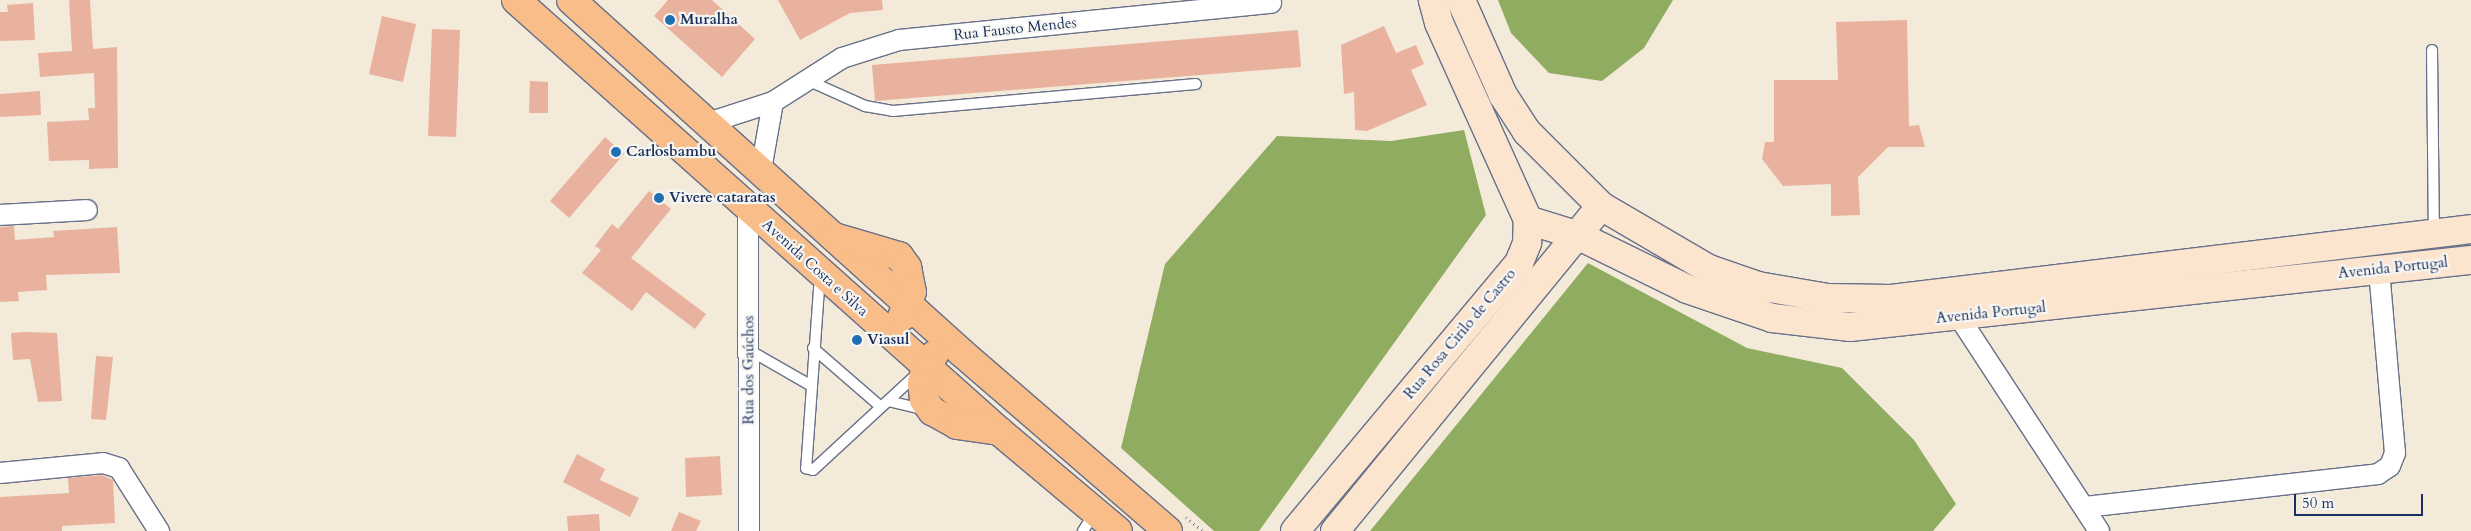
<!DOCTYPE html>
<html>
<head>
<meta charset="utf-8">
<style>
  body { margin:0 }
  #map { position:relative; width:2471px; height:531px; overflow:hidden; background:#f4eada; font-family:Cardo,serif }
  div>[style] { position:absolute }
  .forest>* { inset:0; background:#90ac60 }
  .building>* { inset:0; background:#e8b29f }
  .path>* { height:3px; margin-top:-1.5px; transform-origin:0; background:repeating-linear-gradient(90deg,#677089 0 1px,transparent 0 5px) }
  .roads { filter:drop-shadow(1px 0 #677089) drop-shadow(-1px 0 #677089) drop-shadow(0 1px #677089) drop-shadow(0 -1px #677089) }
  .service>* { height:10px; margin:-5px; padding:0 5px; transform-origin:5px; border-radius:5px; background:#fff }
  .minor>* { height:20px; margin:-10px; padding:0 10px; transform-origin:10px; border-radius:10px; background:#fff }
  .secondary>* { height:28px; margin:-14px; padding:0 14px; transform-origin:14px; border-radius:14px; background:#fce5cf }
  .primary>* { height:28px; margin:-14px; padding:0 14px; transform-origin:14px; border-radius:14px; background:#f8bd88 }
  .dots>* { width:14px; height:14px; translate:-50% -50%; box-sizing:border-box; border:2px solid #f6f6f2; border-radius:50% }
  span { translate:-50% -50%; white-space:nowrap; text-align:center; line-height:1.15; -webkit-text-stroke:4.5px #f6f6f2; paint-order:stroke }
  .poi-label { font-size:15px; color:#1b2f5e; font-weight:700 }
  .left { translate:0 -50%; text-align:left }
  .street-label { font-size:15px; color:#1b2f5e }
  .scale { position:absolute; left:2294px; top:494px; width:129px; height:22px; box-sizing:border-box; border:2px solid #1b2f5e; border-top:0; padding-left:6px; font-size:15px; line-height:18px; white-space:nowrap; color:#1b2f5e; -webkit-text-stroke:4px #f6f6f2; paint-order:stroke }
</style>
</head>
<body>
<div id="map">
  <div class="forest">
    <i style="clip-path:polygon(1498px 0,1673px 0,1644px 48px,1602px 81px,1549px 73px,1511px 33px)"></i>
    <i style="clip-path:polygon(1464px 130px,1486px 215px,1259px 531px,1214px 531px,1121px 448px,1165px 264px,1277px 136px,1391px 141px)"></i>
    <i style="clip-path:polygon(1588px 263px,1747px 348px,1842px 368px,1914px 440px,1956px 504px,1933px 531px,1370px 531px)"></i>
  </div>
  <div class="building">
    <i style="clip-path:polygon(69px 0,90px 0,93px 49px,117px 47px,118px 168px,89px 169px,89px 160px,49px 161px,47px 122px,89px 120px,88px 108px,95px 108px,94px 73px,40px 77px,38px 53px,72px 51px)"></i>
    <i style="clip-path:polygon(668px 0,712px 0,755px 39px,722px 77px,654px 16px)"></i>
    <i style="clip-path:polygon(778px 0,882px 0,883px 10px,850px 13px,800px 40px)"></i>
    <i style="clip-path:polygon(33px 3px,35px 40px,0 41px,0 12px,8px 12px,7px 5px)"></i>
    <i style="clip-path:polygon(382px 16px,416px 24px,403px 82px,369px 74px)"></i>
    <i style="clip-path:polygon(1907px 20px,1909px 126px,1919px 125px,1925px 147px,1888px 147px,1858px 177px,1860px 215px,1831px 216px,1831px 184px,1783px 186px,1762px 159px,1765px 142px,1774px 142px,1774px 80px,1838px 80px,1836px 22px)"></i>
    <i style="clip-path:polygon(1384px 26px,1396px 53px,1416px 45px,1424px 64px,1411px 70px,1427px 105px,1367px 131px,1355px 130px,1354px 92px,1344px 94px,1341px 45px)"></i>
    <i style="clip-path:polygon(432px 29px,460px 30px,456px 137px,428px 136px)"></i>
    <i style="clip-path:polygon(1298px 30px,1301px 67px,875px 101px,872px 65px)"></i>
    <i style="clip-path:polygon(530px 81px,548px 82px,548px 113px,529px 113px)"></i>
    <i style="clip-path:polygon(40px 91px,41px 115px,0 117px,0 94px)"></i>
    <i style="clip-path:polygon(605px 137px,624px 154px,569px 218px,550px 201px)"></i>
    <i style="clip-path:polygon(649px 191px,671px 209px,631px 258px,706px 314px,695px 329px,646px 292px,632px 311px,582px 273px,601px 250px,595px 246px,612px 224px,618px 229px)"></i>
    <i style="clip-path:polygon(14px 226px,15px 240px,54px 237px,53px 231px,117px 227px,120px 273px,46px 275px,47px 290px,18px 292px,19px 301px,0 302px,0 227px)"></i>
    <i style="clip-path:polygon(25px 332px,57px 333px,62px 401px,38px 402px,30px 359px,13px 360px,11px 333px)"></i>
    <i style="clip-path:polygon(96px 356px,113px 357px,106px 420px,91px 419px)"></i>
    <i style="clip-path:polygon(577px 454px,605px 469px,600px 480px,639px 498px,630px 517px,563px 482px)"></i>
    <i style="clip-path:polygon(720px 456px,722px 495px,686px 497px,685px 458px)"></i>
    <i style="clip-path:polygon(102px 475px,113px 480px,115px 523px,62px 526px,62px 531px,0 531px,0 497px,69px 493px,68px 478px)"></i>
    <i style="clip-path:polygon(679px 512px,701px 521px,696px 531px,671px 531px)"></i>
    <i style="clip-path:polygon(599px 514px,600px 531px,568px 531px,567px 516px)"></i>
  </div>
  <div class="path">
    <i style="left:1186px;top:517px;width:22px;rotate:39deg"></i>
  </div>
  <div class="roads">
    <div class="service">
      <i style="left:2432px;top:50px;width:182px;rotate:89.4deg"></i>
      <i style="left:807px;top:80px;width:64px;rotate:24.1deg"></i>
      <i style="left:865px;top:106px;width:28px;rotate:10deg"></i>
      <i style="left:893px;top:111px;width:304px;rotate:-5.1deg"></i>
      <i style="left:820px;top:275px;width:194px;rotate:94.1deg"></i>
      <i style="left:806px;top:468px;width:7px;rotate:16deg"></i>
      <i style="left:813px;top:470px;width:143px;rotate:-42.7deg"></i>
      <i style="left:813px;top:348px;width:90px;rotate:40.9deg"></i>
      <i style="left:749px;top:350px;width:70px;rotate:29.8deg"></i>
      <i style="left:888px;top:401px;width:39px;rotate:13deg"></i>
      <i style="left:1083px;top:531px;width:22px;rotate:-58deg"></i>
    </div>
    <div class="minor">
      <i style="left:711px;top:122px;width:65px;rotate:-17.9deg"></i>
      <i style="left:773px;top:102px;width:82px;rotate:-32.5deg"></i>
      <i style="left:842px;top:58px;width:60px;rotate:-17.5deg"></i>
      <i style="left:899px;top:40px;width:374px;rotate:-5.7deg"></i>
      <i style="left:761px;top:170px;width:69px;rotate:-80deg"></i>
      <i style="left:748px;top:209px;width:322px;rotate:89.8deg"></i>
      <i style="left:0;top:215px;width:87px;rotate:-3.3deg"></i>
      <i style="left:1959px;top:317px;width:256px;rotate:56.8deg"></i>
      <i style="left:0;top:473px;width:103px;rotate:-5.5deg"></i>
      <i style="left:103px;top:463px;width:17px;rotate:17deg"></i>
      <i style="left:119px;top:468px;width:75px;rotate:57.6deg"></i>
      <i style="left:2085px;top:507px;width:295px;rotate:-6.4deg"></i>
      <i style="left:2378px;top:474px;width:14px;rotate:-34deg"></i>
      <i style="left:2390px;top:466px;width:14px;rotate:-69deg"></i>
      <i style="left:2395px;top:453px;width:185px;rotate:-95deg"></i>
    </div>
    <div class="secondary">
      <i style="left:1601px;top:206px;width:125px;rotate:30.3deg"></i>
      <i style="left:1709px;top:269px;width:52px;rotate:19.1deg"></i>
      <i style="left:1758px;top:286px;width:71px;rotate:9.7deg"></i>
      <i style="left:1828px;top:298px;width:63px;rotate:0.9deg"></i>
      <i style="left:1891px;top:299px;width:584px;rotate:-6.88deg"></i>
      <i style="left:1528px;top:220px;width:53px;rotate:17.4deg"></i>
      <i style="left:1579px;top:236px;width:120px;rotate:26.1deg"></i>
      <i style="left:1687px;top:289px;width:90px;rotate:18.8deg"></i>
      <i style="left:1772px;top:318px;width:79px;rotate:6.6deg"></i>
      <i style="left:1850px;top:327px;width:625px;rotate:-6.16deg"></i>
      <i style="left:1295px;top:531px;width:349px;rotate:-50.1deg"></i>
      <i style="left:1519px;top:263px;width:22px;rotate:-68deg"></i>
      <i style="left:1527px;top:243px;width:23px;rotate:-88deg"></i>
      <i style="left:1528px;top:220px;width:216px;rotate:-114.3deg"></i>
      <i style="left:1439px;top:23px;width:24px;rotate:-105deg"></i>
      <i style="left:1335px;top:531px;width:420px;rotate:-50.7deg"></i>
      <i style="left:1601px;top:206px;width:105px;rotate:-135deg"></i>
      <i style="left:1527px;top:132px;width:44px;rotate:-123deg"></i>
      <i style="left:1503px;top:95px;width:104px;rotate:-113.9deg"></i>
    </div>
    <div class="primary">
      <i style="left:516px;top:0;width:647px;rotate:41.74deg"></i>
      <i style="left:999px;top:431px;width:155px;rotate:40deg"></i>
      <i style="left:571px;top:0;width:527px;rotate:42.08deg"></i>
      <i style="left:962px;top:353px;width:272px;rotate:40.8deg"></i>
      <i style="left:834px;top:237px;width:68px;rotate:16.3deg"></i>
      <i style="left:899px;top:256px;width:14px;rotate:54deg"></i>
      <i style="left:907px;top:267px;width:25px;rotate:79deg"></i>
      <i style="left:912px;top:292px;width:27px;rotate:112deg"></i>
      <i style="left:934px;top:355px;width:14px;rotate:126deg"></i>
      <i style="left:926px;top:366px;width:17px;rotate:103deg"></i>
      <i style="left:922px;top:383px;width:17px;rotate:83deg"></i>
      <i style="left:924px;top:400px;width:14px;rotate:54deg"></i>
      <i style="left:932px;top:411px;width:29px;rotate:29deg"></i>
      <i style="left:957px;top:425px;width:42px;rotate:8.1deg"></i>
    </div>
  </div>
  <div class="dots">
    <i style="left:670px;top:20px;background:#1f6fb2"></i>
    <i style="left:616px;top:152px;background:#1f6fb2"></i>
    <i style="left:659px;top:198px;background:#1f6fb2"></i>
    <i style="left:857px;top:340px;background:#1f6fb2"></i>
  </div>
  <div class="poi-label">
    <span class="left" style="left:680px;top:20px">Muralha</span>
    <span class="left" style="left:626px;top:152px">Carlosbambu</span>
    <span class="left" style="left:669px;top:198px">Vivere cataratas</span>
    <span class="left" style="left:867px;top:340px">Viasul</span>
  </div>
  <div class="street-label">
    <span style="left:1015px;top:29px;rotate:-6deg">Rua Fausto Mendes</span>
    <span style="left:815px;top:268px;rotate:42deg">Avenida Costa e Silva</span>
    <span style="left:2393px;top:268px;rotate:-6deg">Avenida Portugal</span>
    <span style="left:1991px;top:313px;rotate:-6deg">Avenida Portugal</span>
    <span style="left:1460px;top:334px;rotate:-50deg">Rua Rosa Cirilo de Castro</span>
    <span style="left:749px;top:370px;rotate:-90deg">Rua dos Gaúchos</span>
  </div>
  <div class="scale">50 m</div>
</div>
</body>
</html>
